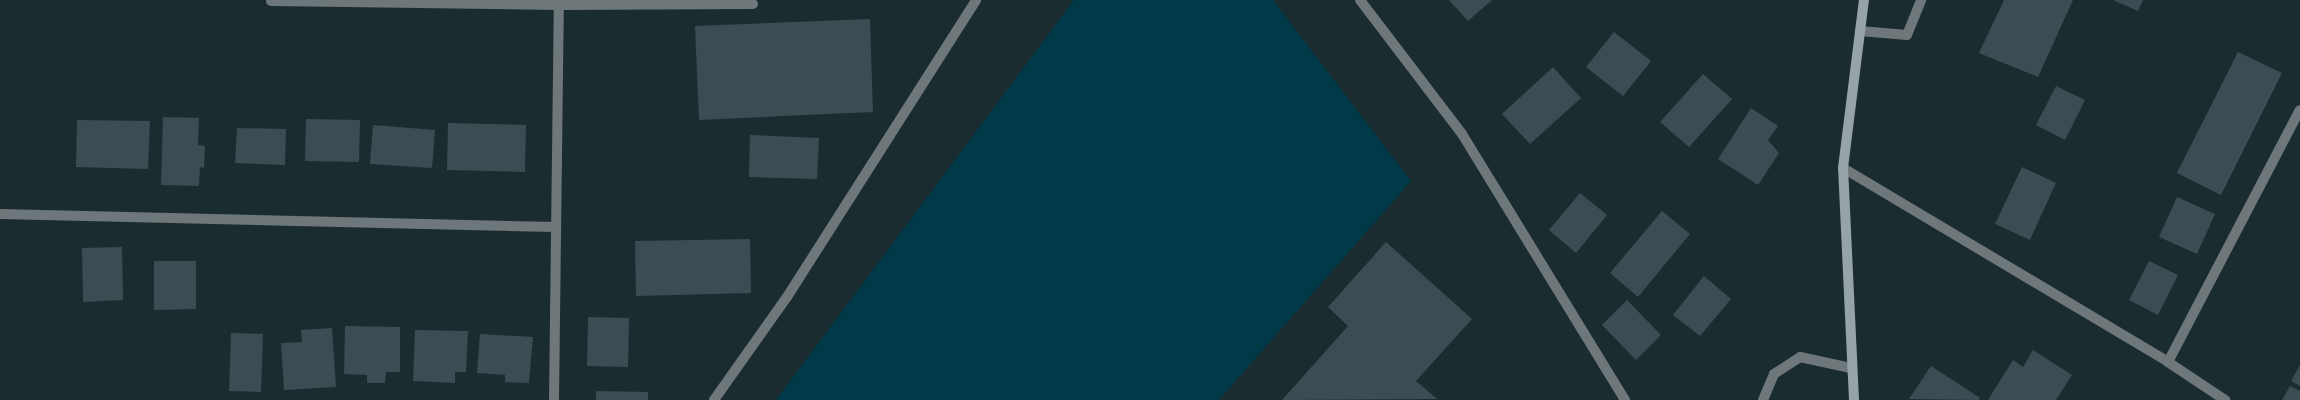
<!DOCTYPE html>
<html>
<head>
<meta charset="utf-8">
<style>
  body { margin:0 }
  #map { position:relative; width:2300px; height:400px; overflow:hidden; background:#1b2c31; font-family:"Roboto Condensed",sans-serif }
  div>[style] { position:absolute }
  .green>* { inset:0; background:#003a48 }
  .building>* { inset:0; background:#3b4d53 }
  .street>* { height:10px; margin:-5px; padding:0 5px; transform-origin:5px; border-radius:5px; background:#6e777a }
  .secondary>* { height:10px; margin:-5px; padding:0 5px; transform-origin:5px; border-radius:5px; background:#96a3a8 }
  span { translate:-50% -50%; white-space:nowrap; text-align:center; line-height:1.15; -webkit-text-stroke:4px #112227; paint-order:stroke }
</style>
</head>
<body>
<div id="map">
  <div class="green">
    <i style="clip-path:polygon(1074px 0,1273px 0,1411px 181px,1219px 400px,776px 400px)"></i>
  </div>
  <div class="building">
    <i style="clip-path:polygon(1449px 0,1492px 0,1468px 21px)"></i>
    <i style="clip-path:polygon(2004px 0,2073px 0,2038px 77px,1979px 53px)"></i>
    <i style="clip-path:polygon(2113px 0,2143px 0,2138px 11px)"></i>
    <i style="clip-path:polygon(870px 19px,873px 112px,699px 120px,695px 26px)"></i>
    <i style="clip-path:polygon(1614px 32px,1651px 61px,1623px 96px,1586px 67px)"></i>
    <i style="clip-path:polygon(2238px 52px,2282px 73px,2221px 195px,2177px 173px)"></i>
    <i style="clip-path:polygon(1553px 67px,1581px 98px,1530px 144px,1502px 114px)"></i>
    <i style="clip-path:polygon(1703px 74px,1732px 99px,1689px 147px,1660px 122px)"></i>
    <i style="clip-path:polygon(2056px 86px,2085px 100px,2065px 140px,2036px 125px)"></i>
    <i style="clip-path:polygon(1751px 108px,1778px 126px,1768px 140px,1779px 153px,1758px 185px,1718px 159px)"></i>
    <i style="clip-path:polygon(163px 117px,199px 118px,198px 145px,205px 146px,204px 168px,200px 167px,199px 186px,161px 185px)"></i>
    <i style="clip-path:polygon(306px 119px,360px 120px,359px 162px,305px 161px)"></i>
    <i style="clip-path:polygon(77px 120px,150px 121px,148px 169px,76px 167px)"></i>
    <i style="clip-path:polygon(448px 123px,526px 125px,525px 172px,447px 170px)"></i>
    <i style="clip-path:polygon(373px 125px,435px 130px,432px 168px,370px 164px)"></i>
    <i style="clip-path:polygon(237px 128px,286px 129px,285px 165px,235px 163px)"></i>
    <i style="clip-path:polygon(750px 135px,819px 138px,817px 179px,749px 177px)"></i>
    <i style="clip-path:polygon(2022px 167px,2056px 183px,2030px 240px,1995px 224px)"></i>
    <i style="clip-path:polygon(1580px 193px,1607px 215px,1576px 253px,1549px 230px)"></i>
    <i style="clip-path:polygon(2177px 197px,2215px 214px,2197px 254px,2159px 237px)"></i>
    <i style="clip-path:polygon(1662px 211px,1690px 234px,1638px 297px,1610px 273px)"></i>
    <i style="clip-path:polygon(750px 239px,751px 293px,636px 296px,635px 241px)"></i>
    <i style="clip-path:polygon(1386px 242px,1472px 319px,1416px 381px,1437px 399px,1282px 400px,1348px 326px,1328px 307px)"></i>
    <i style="clip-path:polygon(122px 247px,123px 300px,83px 302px,82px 248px)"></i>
    <i style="clip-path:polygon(154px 261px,196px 261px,196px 309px,154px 310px)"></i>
    <i style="clip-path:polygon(2149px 261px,2178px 275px,2158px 315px,2129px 300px)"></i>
    <i style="clip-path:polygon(1704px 276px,1731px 299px,1700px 336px,1673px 315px)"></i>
    <i style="clip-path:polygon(1627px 300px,1661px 335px,1636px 360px,1602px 325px)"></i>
    <i style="clip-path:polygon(588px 317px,629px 318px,628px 367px,587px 366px)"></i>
    <i style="clip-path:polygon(345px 326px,400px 327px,400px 372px,386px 372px,385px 383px,367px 383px,367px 375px,344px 374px)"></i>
    <i style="clip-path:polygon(332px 328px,336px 387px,284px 390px,281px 343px,302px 342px,301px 330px)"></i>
    <i style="clip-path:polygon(415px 330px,468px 331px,466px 372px,455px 372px,455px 383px,413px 381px)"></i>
    <i style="clip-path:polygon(231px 333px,263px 334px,261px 392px,229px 391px)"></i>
    <i style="clip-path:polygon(480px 334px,533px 337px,529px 383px,505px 382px,505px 375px,477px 373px)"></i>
    <i style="clip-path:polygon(2033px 350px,2072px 375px,2056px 400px,1988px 400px,2013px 360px,2023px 367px)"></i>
    <i style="clip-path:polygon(2300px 365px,2300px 386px,2291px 381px)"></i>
    <i style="clip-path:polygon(1931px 366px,1980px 398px,1979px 400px,1909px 399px)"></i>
    <i style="clip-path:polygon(2290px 386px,2300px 391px,2300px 400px,2282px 400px)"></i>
    <i style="clip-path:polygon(596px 391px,648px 392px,648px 400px,596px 400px)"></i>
  </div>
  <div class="street">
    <i style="left:1360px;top:0;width:168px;rotate:52.7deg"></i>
    <i style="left:1462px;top:134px;width:312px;rotate:58.5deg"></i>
    <i style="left:271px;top:1px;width:288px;rotate:0.8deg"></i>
    <i style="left:559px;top:5px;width:194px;rotate:-0.3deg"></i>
    <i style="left:1860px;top:31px;width:47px;rotate:4.9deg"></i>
    <i style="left:1907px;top:35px;width:38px;rotate:-68deg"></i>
    <i style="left:1843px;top:168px;width:378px;rotate:30.8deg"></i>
    <i style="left:2168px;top:362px;width:69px;rotate:33.7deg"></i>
    <i style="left:0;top:214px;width:555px;rotate:1.34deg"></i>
    <i style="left:2168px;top:362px;width:284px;rotate:-62.4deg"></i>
    <i style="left:554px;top:400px;width:400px;rotate:-89.3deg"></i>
    <i style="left:714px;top:400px;width:126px;rotate:-54.7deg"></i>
    <i style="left:787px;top:297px;width:352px;rotate:-57.5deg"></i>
    <i style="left:1763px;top:400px;width:28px;rotate:-67deg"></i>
    <i style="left:1774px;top:374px;width:31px;rotate:-33deg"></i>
    <i style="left:1800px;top:357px;width:52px;rotate:12.2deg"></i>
  </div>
  <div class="secondary">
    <i style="left:1854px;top:400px;width:232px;rotate:-92.7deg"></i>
    <i style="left:1843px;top:168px;width:169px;rotate:-82.9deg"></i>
  </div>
</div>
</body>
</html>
